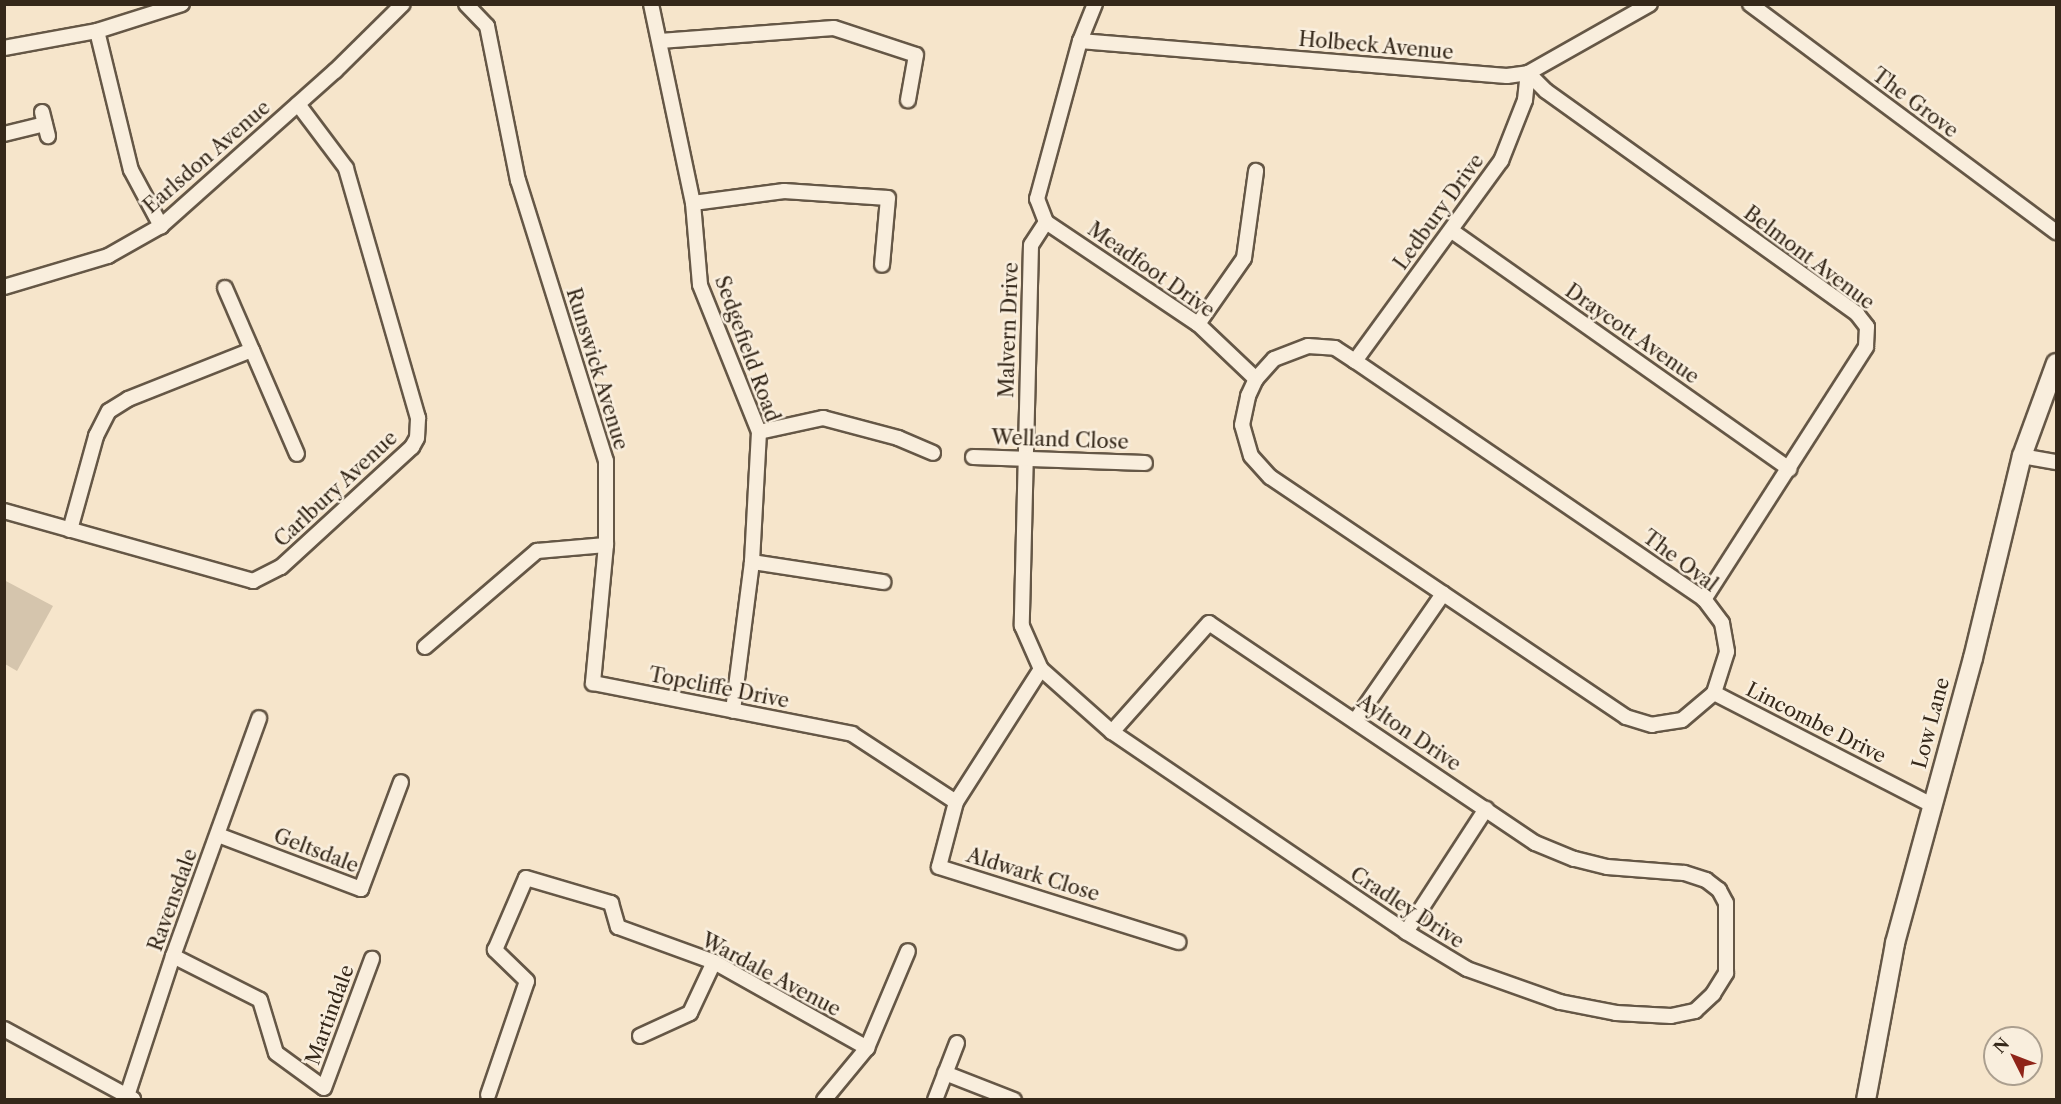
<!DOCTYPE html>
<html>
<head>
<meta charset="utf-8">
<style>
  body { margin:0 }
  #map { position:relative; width:2061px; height:1104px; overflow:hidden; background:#f6e5cb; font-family:"Libre Caslon Text",serif }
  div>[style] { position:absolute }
  .green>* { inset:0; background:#d5c5ad }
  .roads { filter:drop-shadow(2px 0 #655746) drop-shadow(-2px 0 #655746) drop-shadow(0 2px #655746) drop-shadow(0 -2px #655746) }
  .minor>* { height:14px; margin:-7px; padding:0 7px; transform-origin:7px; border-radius:7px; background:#f9eedd }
  .secondary>* { height:18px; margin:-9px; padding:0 9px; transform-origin:9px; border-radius:9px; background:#f9eedd }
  span { translate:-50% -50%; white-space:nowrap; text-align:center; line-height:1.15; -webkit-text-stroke:5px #f9eedd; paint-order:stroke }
  .street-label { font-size:20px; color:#35281a }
  .frame { position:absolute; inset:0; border:6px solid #35281a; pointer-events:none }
  .north { position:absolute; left:1983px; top:1026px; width:60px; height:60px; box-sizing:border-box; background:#f9eedd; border:2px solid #ab9f8f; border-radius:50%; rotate:312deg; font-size:16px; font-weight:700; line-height:24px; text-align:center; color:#35281a }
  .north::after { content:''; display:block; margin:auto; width:21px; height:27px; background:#8f2418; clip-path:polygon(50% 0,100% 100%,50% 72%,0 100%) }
</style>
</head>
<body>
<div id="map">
  <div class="green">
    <i style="clip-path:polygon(4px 580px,53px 606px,17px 671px,5px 664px)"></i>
  </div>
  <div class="roads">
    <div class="minor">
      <i style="left:651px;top:4px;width:203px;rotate:78.1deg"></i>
      <i style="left:693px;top:203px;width:82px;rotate:85.1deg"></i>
      <i style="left:700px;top:285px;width:158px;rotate:68.1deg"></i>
      <i style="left:759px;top:432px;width:130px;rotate:93.1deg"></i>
      <i style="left:752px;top:562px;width:150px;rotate:97.3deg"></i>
      <i style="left:1750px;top:4px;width:382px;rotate:36.7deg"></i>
      <i style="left:97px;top:31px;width:143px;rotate:76.3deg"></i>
      <i style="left:131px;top:170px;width:64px;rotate:61.8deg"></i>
      <i style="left:660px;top:41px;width:174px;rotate:-4.3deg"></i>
      <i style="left:834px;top:28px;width:86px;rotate:18.2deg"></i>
      <i style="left:916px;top:55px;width:46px;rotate:100.1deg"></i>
      <i style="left:1080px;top:41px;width:428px;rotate:4.7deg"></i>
      <i style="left:1507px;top:76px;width:21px;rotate:-8deg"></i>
      <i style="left:1528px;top:73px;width:140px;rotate:-29.5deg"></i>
      <i style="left:4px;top:48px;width:95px;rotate:-10.4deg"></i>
      <i style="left:97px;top:31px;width:89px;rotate:-17.6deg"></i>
      <i style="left:1528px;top:73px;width:25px;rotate:45deg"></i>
      <i style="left:1546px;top:91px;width:383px;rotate:35.6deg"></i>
      <i style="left:1857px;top:314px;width:16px;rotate:52deg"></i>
      <i style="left:1867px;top:327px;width:20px;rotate:93deg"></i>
      <i style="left:1866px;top:347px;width:300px;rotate:122.7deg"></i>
      <i style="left:42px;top:112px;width:25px;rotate:76deg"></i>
      <i style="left:4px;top:134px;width:42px;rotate:-13.7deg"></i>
      <i style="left:693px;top:203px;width:92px;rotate:-7.5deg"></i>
      <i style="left:784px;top:191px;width:104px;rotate:3.9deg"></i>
      <i style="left:888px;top:198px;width:67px;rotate:95.1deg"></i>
      <i style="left:1046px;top:222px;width:27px;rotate:123deg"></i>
      <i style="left:1031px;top:245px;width:381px;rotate:91.4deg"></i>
      <i style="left:1022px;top:626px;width:47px;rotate:66.2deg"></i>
      <i style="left:1041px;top:669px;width:95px;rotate:41.6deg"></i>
      <i style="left:1112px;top:732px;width:356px;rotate:34.2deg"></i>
      <i style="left:1406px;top:932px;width:71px;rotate:31.2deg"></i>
      <i style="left:1467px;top:969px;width:99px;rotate:19.5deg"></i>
      <i style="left:1560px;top:1002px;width:57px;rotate:11.1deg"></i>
      <i style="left:1616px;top:1013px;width:55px;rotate:3.1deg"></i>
      <i style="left:1671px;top:1016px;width:25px;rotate:-12deg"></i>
      <i style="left:1695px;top:1011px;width:25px;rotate:-43deg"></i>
      <i style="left:1713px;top:994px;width:25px;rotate:-58deg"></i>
      <i style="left:1726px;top:973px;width:70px;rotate:-90deg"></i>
      <i style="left:1726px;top:903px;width:15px;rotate:-118deg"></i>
      <i style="left:1719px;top:890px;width:16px;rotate:-142deg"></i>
      <i style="left:1706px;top:880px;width:23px;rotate:-162deg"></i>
      <i style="left:1684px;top:873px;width:77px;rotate:-175.5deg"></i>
      <i style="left:1607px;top:867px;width:34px;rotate:-166deg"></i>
      <i style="left:1574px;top:859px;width:42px;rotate:-157.7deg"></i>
      <i style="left:1535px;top:843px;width:393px;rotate:-146deg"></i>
      <i style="left:1209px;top:623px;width:146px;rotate:131.7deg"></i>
      <i style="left:1046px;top:222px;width:183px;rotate:33.9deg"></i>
      <i style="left:1198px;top:324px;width:80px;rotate:43.5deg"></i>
      <i style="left:1046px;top:222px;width:25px;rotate:-111deg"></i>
      <i style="left:1037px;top:199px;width:164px;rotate:-74.8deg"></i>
      <i style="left:1080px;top:41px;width:40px;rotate:-68deg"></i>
      <i style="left:1452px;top:231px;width:413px;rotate:35.2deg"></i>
      <i style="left:4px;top:287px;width:109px;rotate:-16.6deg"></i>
      <i style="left:108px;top:256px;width:61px;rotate:-29.5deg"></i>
      <i style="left:161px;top:226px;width:233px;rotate:-41.7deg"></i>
      <i style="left:335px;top:71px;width:95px;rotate:-44.6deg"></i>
      <i style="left:225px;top:288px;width:68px;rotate:66.5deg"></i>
      <i style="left:1198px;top:324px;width:80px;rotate:-55.1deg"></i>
      <i style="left:1244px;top:258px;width:88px;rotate:-82.1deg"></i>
      <i style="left:1308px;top:346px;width:27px;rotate:4deg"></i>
      <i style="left:1335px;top:348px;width:24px;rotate:33deg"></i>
      <i style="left:1355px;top:361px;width:422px;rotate:34.3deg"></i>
      <i style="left:1704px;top:599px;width:30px;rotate:53deg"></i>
      <i style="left:1722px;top:623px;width:29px;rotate:80deg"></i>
      <i style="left:1727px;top:652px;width:43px;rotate:107.6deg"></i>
      <i style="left:1714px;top:693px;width:42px;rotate:139.8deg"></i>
      <i style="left:1682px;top:720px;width:30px;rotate:171deg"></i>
      <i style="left:1652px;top:725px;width:27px;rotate:-163deg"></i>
      <i style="left:1626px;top:717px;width:429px;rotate:-146deg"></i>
      <i style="left:1270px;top:477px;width:28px;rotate:-132deg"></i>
      <i style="left:1251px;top:456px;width:32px;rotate:-106deg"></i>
      <i style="left:1242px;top:425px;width:30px;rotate:-78deg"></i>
      <i style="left:1248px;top:396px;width:19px;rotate:-65deg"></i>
      <i style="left:1256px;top:379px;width:27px;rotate:-48deg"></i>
      <i style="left:1274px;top:359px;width:36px;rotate:-21deg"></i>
      <i style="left:1355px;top:361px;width:248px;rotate:-53.9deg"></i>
      <i style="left:1501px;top:161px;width:66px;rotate:-68.5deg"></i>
      <i style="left:1525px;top:100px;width:27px;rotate:-84deg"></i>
      <i style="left:759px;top:432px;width:66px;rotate:-12.3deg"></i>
      <i style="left:823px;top:418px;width:78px;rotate:14.9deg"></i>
      <i style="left:898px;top:438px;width:38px;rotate:23deg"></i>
      <i style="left:2022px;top:456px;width:35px;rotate:10deg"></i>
      <i style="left:973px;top:457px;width:172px;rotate:2deg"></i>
      <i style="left:4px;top:511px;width:259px;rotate:15.7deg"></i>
      <i style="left:253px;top:581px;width:31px;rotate:-27deg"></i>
      <i style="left:281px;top:567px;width:178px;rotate:-42.5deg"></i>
      <i style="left:412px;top:447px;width:10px;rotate:-61deg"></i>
      <i style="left:417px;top:438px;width:20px;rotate:-87deg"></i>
      <i style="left:418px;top:418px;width:260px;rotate:-106.1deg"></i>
      <i style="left:346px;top:168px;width:80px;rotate:-126.9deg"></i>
      <i style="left:70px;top:530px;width:98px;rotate:-74.5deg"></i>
      <i style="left:96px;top:436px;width:28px;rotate:-63deg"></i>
      <i style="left:109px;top:411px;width:22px;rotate:-32deg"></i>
      <i style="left:128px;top:399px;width:133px;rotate:-21.6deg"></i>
      <i style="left:252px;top:350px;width:113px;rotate:66.6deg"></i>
      <i style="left:606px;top:545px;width:139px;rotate:95.4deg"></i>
      <i style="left:593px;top:683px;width:264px;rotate:11.1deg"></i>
      <i style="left:852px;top:734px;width:124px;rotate:33.2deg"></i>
      <i style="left:752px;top:562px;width:133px;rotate:8.7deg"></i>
      <i style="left:425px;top:647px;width:148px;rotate:-40.6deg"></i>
      <i style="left:537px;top:551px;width:69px;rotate:-5deg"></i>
      <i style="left:606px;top:545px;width:84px;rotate:-90deg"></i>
      <i style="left:606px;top:461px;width:294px;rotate:-107.4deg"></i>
      <i style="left:518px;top:181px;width:158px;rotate:-101.3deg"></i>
      <i style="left:487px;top:26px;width:30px;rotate:-134deg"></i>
      <i style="left:1041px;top:669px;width:158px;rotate:122.6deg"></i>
      <i style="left:956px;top:802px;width:67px;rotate:104.7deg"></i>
      <i style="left:939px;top:867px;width:251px;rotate:17.4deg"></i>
      <i style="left:1714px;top:693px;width:245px;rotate:27.2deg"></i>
      <i style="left:1355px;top:721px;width:155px;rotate:-55.3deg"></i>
      <i style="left:218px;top:835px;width:153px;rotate:20.7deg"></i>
      <i style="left:361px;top:889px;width:114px;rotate:-69.5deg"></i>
      <i style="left:1406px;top:932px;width:147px;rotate:-57deg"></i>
      <i style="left:173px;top:956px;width:97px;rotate:26.8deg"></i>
      <i style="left:260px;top:1000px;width:55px;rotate:73.2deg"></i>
      <i style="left:276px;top:1053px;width:59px;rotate:36.1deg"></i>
      <i style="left:324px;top:1088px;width:138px;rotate:-69.6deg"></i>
      <i style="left:4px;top:1029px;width:147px;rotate:28.5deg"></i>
      <i style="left:640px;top:1036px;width:55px;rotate:-24.7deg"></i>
      <i style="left:690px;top:1013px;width:56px;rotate:-64.8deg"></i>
      <i style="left:945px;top:1073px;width:74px;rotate:21.4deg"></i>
      <i style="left:488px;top:1095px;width:120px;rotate:-71.1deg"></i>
      <i style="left:527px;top:981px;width:45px;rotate:-135.9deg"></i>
      <i style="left:495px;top:950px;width:78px;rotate:-66.7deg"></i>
      <i style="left:526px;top:878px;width:89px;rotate:16.4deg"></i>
      <i style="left:611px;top:903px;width:25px;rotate:74deg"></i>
      <i style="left:618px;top:927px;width:102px;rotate:20deg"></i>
      <i style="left:714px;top:962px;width:176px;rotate:29.3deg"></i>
      <i style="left:127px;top:1096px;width:147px;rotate:-71.8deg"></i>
      <i style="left:173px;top:956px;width:253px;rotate:-70.1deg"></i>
      <i style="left:824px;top:1100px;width:67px;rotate:-50.4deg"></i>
      <i style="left:867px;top:1048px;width:105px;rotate:-67.1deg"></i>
      <i style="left:935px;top:1100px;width:61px;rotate:-68.9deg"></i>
    </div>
    <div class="secondary">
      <i style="left:1866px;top:1100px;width:160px;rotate:-79.5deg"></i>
      <i style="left:1895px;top:943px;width:295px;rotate:-74.7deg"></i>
      <i style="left:1973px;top:658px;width:208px;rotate:-76.4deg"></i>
      <i style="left:2022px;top:456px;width:99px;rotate:-69.9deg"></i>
    </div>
  </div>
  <div class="street-label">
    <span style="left:1376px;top:46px;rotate:5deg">Holbeck Avenue</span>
    <span style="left:1915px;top:103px;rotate:37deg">The Grove</span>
    <span style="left:207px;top:157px;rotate:-41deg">Earlsdon Avenue</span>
    <span style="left:1439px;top:212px;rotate:-54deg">Ledbury Drive</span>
    <span style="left:1809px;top:258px;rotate:37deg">Belmont Avenue</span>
    <span style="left:1151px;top:270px;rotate:35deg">Meadfoot Drive</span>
    <span style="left:1009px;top:330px;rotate:-88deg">Malvern Drive</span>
    <span style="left:1632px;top:334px;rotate:35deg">Draycott Avenue</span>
    <span style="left:747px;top:349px;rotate:70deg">Sedgefield Road</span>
    <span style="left:597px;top:369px;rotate:73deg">Runswick Avenue</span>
    <span style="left:1060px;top:440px;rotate:2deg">Welland Close</span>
    <span style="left:336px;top:489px;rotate:-43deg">Carlbury Avenue</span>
    <span style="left:1680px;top:561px;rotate:37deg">The Oval</span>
    <span style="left:719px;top:688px;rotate:11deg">Topcliffe Drive</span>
    <span style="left:1816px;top:723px;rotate:27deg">Lincombe Drive</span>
    <span style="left:1931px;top:723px;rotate:-75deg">Low Lane</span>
    <span style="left:1409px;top:733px;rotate:34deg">Aylton Drive</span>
    <span style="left:316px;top:851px;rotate:21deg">Geltsdale</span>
    <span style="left:1033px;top:875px;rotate:17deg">Aldwark Close</span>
    <span style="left:173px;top:900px;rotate:-70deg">Ravensdale</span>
    <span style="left:1407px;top:908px;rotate:33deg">Cradley Drive</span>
    <span style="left:771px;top:975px;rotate:28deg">Wardale Avenue</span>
    <span style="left:330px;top:1015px;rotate:-70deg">Martindale</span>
  </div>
  <div class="frame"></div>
  <div class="north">N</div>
</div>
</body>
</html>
